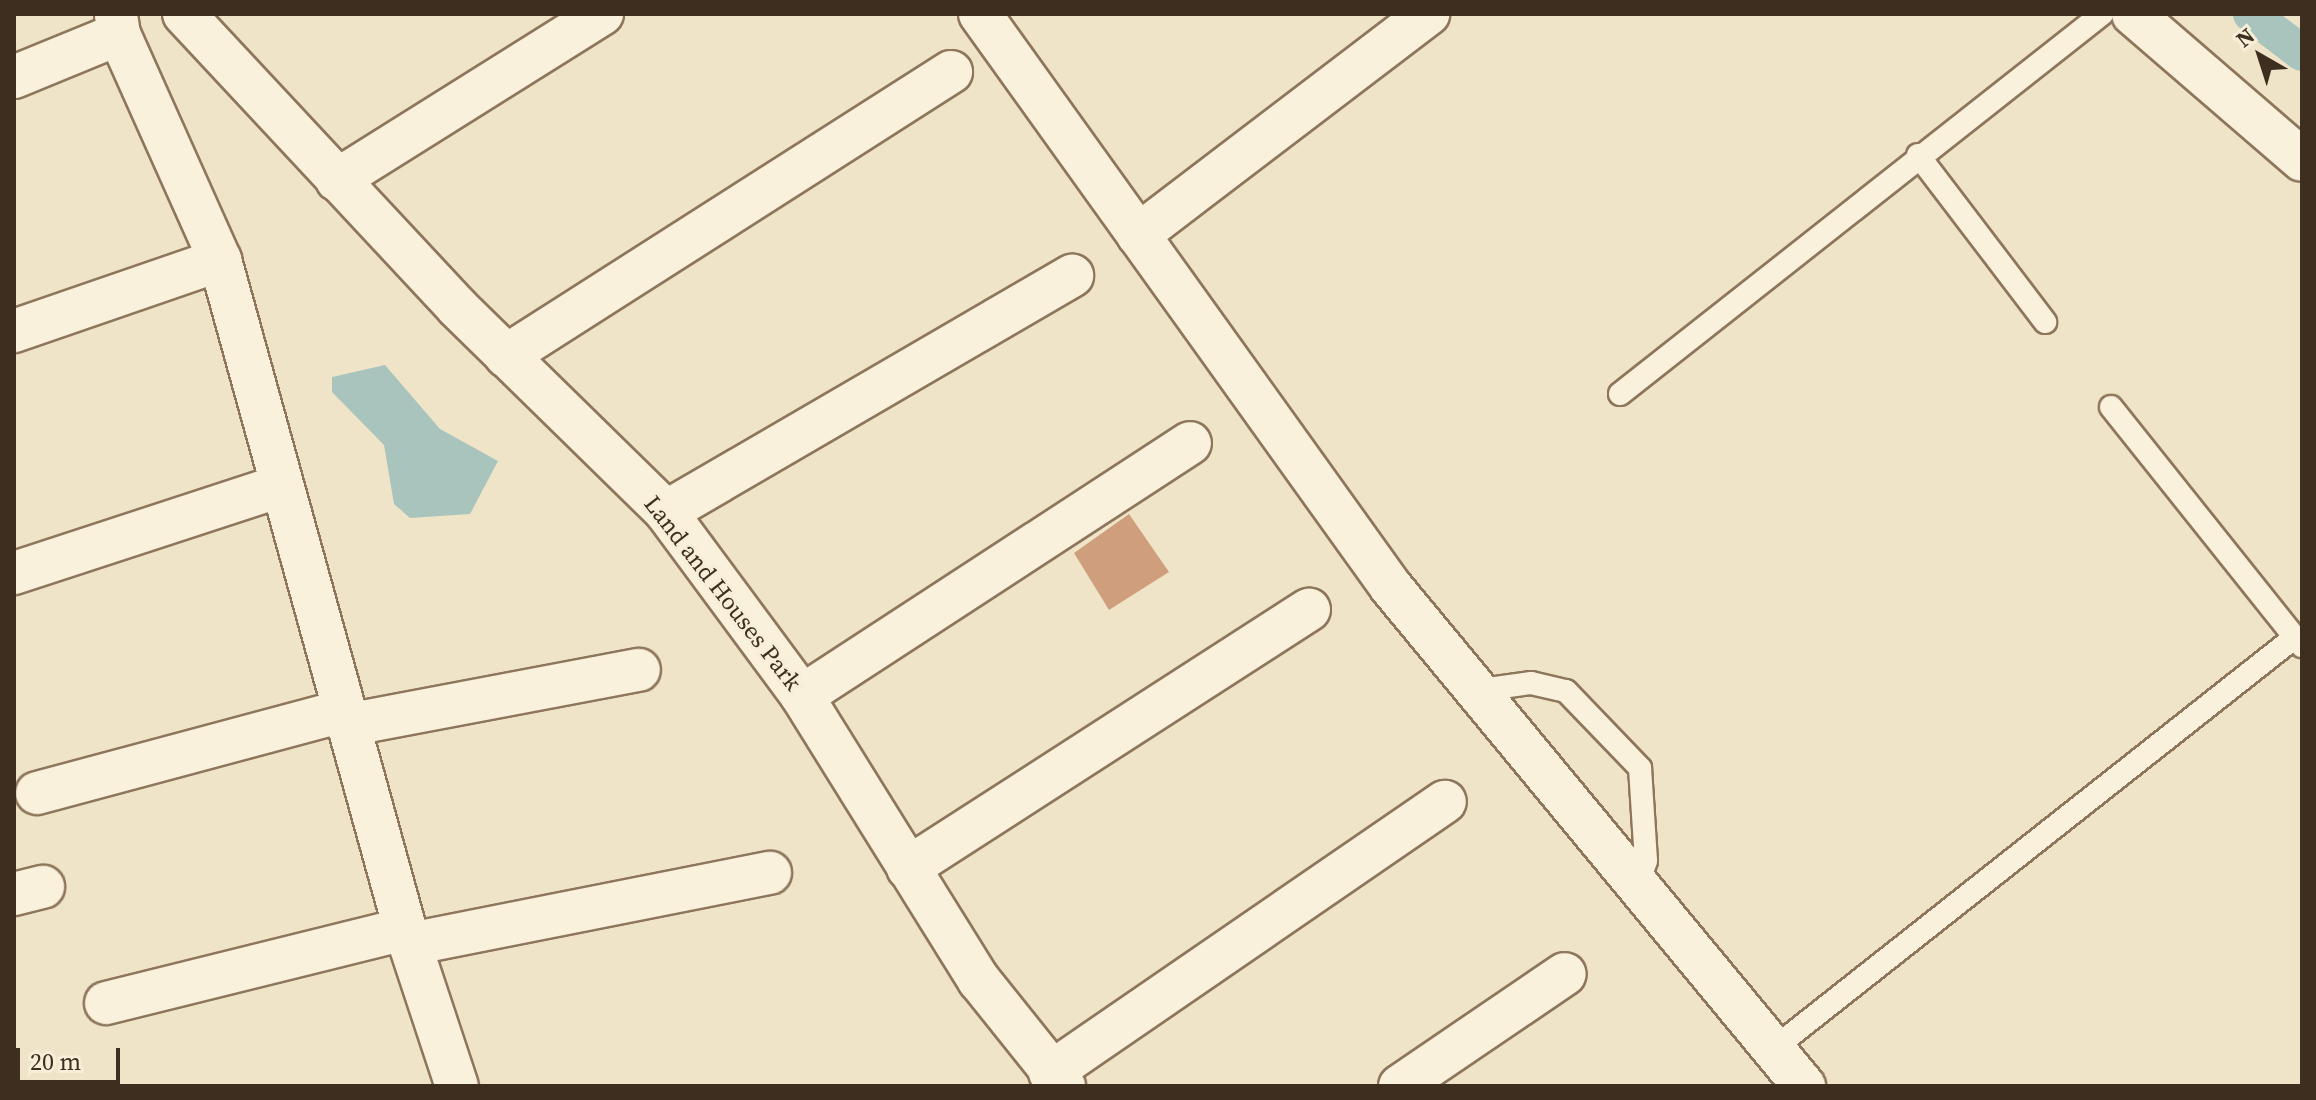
<!DOCTYPE html>
<html>
<head>
<meta charset="utf-8">
<style>
  body { margin:0 }
  #map { position:relative; width:2316px; height:1100px; overflow:hidden; background:#f0e4c8; font-family:"Source Serif 4",serif }
  div>[style] { position:absolute }
  .water>* { inset:0; background:#a9c4bc }
  .canal>* { height:36px; margin:-18px; padding:0 18px; transform-origin:18px; border-radius:18px; background:#a9c4bc }
  .building>* { inset:0; background:#cf9f7d }
  .roads { filter:drop-shadow(2px 0 #8d765c) drop-shadow(-2px 0 #8d765c) drop-shadow(0 2px #8d765c) drop-shadow(0 -2px #8d765c) }
  .service>* { height:22px; margin:-11px; padding:0 11px; transform-origin:11px; border-radius:11px; background:#faf1dc }
  .minor>* { height:42px; margin:-21px; padding:0 21px; transform-origin:21px; border-radius:21px; background:#faf1dc }
  span { translate:-50% -50%; white-space:nowrap; text-align:center; line-height:1.15; -webkit-text-stroke:6px #f7eed8; paint-order:stroke }
  .street-label { font-size:24px; color:#3d2e20 }
  .frame { position:absolute; inset:0; border:16px solid #3d2e20; pointer-events:none }
  .north { position:absolute; left:2220px; top:16px; width:80px; height:80px; -webkit-text-stroke:6px #f7eed8; paint-order:stroke; rotate:321deg; font-size:22px; font-weight:700; line-height:32px; text-align:center; color:#3d2e20 }
  .north::after { content:''; display:block; margin:auto; width:28px; height:36px; background:#3d2e20; clip-path:polygon(50% 0,100% 100%,50% 72%,0 100%) }
  .scale { position:absolute; left:16px; top:1048px; width:104px; height:36px; box-sizing:border-box; border:4px solid #3d2e20; border-top:0; padding-left:10px; font-size:24px; line-height:28px; white-space:nowrap; color:#3d2e20; -webkit-text-stroke:6px #f7eed8; paint-order:stroke }
</style>
</head>
<body>
<div id="map">
  <div class="water">
    <i style="clip-path:polygon(385px 365px,440px 429px,498px 461px,470px 514px,410px 518px,394px 504px,384px 445px,332px 392px,332px 377px)"></i>
  </div>
  <div class="canal">
    <i style="left:2251px;top:14px;width:64px;rotate:37.4deg"></i>
  </div>
  <div class="building">
    <i style="clip-path:polygon(1129px 514px,1169px 572px,1109px 610px,1074px 553px)"></i>
  </div>
  <div class="roads">
    <div class="service">
      <i style="left:1918px;top:155px;width:210px;rotate:52.7deg"></i>
      <i style="left:1620px;top:394px;width:614px;rotate:-38.25deg"></i>
      <i style="left:2111px;top:407px;width:306px;rotate:51.4deg"></i>
      <i style="left:1474px;top:691px;width:58px;rotate:-8deg"></i>
      <i style="left:1531px;top:683px;width:36px;rotate:13deg"></i>
      <i style="left:1566px;top:691px;width:107px;rotate:46.1deg"></i>
      <i style="left:1640px;top:768px;width:93px;rotate:86.3deg"></i>
      <i style="left:1646px;top:861px;width:29px;rotate:110deg"></i>
      <i style="left:1773px;top:1049px;width:665px;rotate:-38.28deg"></i>
    </div>
    <div class="minor">
      <i style="left:184px;top:14px;width:402px;rotate:47deg"></i>
      <i style="left:458px;top:308px;width:291px;rotate:44.4deg"></i>
      <i style="left:666px;top:512px;width:229px;rotate:53.5deg"></i>
      <i style="left:802px;top:696px;width:335px;rotate:58.1deg"></i>
      <i style="left:979px;top:980px;width:136px;rotate:51.3deg"></i>
      <i style="left:980px;top:14px;width:705px;rotate:54.35deg"></i>
      <i style="left:1391px;top:587px;width:648px;rotate:50.39deg"></i>
      <i style="left:2133px;top:14px;width:223px;rotate:40.8deg"></i>
      <i style="left:14px;top:77px;width:113px;rotate:-22.3deg"></i>
      <i style="left:119px;top:34px;width:20px;rotate:-99deg"></i>
      <i style="left:337px;top:180px;width:313px;rotate:-32.1deg"></i>
      <i style="left:1138px;top:235px;width:365px;rotate:-37.3deg"></i>
      <i style="left:220px;top:260px;width:694px;rotate:74.54deg"></i>
      <i style="left:405px;top:929px;width:165px;rotate:71.7deg"></i>
      <i style="left:14px;top:331px;width:218px;rotate:-19deg"></i>
      <i style="left:220px;top:260px;width:248px;rotate:-114.1deg"></i>
      <i style="left:506px;top:356px;width:528px;rotate:-32.55deg"></i>
      <i style="left:666px;top:512px;width:470px;rotate:-30.2deg"></i>
      <i style="left:14px;top:573px;width:280px;rotate:-18.1deg"></i>
      <i style="left:802px;top:696px;width:463px;rotate:-33.1deg"></i>
      <i style="left:347px;top:725px;width:297px;rotate:-10.7deg"></i>
      <i style="left:37px;top:793px;width:317px;rotate:-15deg"></i>
      <i style="left:908px;top:868px;width:477px;rotate:-32.8deg"></i>
      <i style="left:14px;top:894px;width:30px;rotate:-14deg"></i>
      <i style="left:410px;top:944px;width:367px;rotate:-11.2deg"></i>
      <i style="left:106px;top:1003px;width:308px;rotate:-13.9deg"></i>
      <i style="left:1050px;top:1073px;width:479px;rotate:-34.5deg"></i>
      <i style="left:1400px;top:1086px;width:199px;rotate:-34.2deg"></i>
    </div>
  </div>
  <div class="street-label">
    <span style="left:723px;top:593px;rotate:52deg">Land and Houses Park</span>
  </div>
  <div class="frame"></div>
  <div class="north">N</div>
  <div class="scale">20 m</div>
</div>
</body>
</html>
